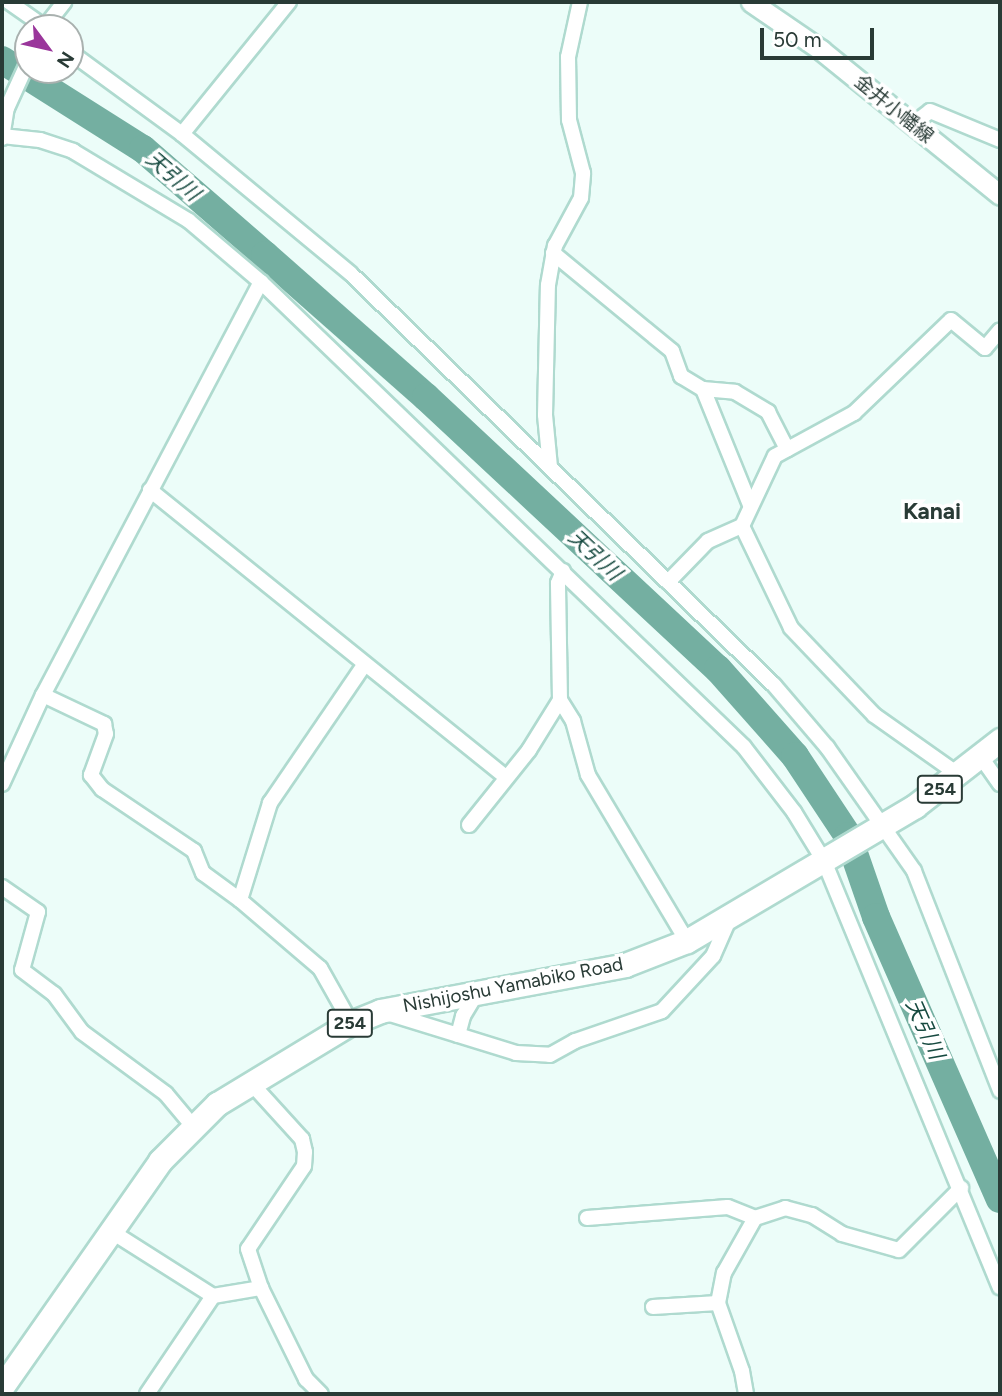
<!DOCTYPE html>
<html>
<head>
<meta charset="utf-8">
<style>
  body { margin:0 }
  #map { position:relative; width:1002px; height:1396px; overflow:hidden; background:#ecfdf9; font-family:Figtree,"Noto Sans JP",sans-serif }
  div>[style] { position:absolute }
  .river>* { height:28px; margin:-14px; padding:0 14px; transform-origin:14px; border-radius:14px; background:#74afa1 }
  .roads { filter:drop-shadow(2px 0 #afdacf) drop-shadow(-2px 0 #afdacf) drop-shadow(0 2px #afdacf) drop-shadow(0 -2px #afdacf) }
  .minor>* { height:14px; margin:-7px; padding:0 7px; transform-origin:7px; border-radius:7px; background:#fff }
  .secondary>* { height:19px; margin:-9.5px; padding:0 9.5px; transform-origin:9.5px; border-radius:9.5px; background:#fff }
  .trunk>* { height:23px; margin:-11.5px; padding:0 11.5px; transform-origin:11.5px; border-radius:11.5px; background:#fff }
  span { translate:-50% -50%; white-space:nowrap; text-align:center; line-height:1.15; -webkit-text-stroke:7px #fff; paint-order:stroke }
  .shield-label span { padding:2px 5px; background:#fff; border:2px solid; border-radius:5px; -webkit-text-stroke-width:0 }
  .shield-label { font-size:18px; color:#293b36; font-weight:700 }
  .street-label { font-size:19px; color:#293b36 }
  .water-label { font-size:21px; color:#174a40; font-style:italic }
  .quarter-label { font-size:23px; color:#293b36; font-weight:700 }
  .frame { position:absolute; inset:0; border:4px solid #293b36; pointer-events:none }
  .north { position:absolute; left:14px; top:14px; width:70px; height:70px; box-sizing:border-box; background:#fff; border:2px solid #a9b1af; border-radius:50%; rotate:123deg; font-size:19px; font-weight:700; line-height:28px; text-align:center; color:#293b36 }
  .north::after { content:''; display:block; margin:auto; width:24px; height:32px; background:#9a369b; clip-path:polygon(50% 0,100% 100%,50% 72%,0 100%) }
  .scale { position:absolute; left:760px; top:28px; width:114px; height:32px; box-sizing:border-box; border:4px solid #293b36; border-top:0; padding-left:9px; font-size:21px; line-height:24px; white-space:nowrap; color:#293b36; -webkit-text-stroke:5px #fff; paint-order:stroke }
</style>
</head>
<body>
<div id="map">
  <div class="river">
    <i style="left:2px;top:60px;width:167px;rotate:32.3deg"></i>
    <i style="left:143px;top:149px;width:162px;rotate:41deg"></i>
    <i style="left:265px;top:255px;width:215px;rotate:41.4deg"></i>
    <i style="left:426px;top:397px;width:399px;rotate:43deg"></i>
    <i style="left:718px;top:669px;width:116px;rotate:48.5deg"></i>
    <i style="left:795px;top:756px;width:96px;rotate:56.5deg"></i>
    <i style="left:848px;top:836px;width:86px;rotate:70.9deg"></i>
    <i style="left:876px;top:917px;width:308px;rotate:66.3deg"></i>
  </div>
  <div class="roads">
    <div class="minor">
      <i style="left:9px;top:2px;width:45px;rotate:35.1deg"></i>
      <i style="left:44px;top:28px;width:33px;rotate:-52deg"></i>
      <i style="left:70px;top:52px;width:139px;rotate:36.2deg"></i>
      <i style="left:182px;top:134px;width:219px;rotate:39.6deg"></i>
      <i style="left:351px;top:274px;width:590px;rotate:44.18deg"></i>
      <i style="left:774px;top:685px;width:82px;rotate:49.5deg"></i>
      <i style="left:827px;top:747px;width:151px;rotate:54.9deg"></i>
      <i style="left:914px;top:871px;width:236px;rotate:68.6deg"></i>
      <i style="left:913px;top:124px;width:21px;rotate:-37deg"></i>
      <i style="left:930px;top:111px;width:76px;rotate:22.5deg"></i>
      <i style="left:182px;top:134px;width:170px;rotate:-51deg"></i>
      <i style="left:2px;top:136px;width:38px;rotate:6deg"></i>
      <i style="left:40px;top:140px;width:35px;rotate:18deg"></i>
      <i style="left:73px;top:151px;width:135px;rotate:31.1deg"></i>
      <i style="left:189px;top:221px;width:94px;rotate:40.3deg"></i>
      <i style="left:261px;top:282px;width:670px;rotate:43.91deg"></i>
      <i style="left:744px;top:747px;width:82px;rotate:52.4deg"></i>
      <i style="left:794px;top:812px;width:57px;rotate:58.5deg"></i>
      <i style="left:824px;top:861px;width:461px;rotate:67.6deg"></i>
      <i style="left:2px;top:138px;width:30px;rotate:-81deg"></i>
      <i style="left:7px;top:108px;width:51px;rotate:-65.5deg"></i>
      <i style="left:553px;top:253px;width:154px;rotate:39.5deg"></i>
      <i style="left:672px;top:351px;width:27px;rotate:70deg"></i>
      <i style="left:681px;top:376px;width:26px;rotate:31deg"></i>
      <i style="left:703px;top:389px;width:125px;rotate:67.9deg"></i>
      <i style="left:703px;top:389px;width:32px;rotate:5deg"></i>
      <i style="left:735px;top:392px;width:39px;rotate:31deg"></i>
      <i style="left:768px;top:412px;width:42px;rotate:62.8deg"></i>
      <i style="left:550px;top:467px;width:52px;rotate:-95.5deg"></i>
      <i style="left:545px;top:415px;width:130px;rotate:-88.7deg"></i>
      <i style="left:548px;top:285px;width:40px;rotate:-80deg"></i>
      <i style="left:555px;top:246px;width:55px;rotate:-61.6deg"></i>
      <i style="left:581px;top:198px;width:25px;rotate:-85deg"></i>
      <i style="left:583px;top:173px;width:55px;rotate:-104.8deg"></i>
      <i style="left:569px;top:120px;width:63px;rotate:-90.9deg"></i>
      <i style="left:568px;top:57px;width:56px;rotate:-77.7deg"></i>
      <i style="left:150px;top:490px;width:456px;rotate:38.9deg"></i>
      <i style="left:742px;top:526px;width:113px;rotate:64.3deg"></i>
      <i style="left:791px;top:628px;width:120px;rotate:46.3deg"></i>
      <i style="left:874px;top:715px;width:104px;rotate:35.2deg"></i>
      <i style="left:668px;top:582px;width:57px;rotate:-45.7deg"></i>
      <i style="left:708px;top:541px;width:37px;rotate:-24deg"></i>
      <i style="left:742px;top:526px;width:77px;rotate:-64.8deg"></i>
      <i style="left:775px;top:456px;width:90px;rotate:-28.6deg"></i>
      <i style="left:854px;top:413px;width:134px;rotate:-43.8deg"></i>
      <i style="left:951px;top:320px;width:44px;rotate:39.5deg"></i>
      <i style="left:985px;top:348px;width:23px;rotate:-50deg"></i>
      <i style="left:43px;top:695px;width:68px;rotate:25.4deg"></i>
      <i style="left:104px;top:724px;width:10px;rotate:79deg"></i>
      <i style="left:106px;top:734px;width:44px;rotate:110.1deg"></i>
      <i style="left:91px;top:775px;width:18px;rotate:52deg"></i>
      <i style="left:102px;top:789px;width:111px;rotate:34deg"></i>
      <i style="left:194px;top:851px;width:24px;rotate:68deg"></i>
      <i style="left:203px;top:873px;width:46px;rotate:36.1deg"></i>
      <i style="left:240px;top:900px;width:102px;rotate:-72.8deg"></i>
      <i style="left:270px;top:803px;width:167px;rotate:-55.7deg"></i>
      <i style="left:560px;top:700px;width:25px;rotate:58deg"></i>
      <i style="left:573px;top:721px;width:56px;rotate:74.5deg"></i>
      <i style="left:588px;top:775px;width:193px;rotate:59.2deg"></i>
      <i style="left:981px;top:757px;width:33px;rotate:55deg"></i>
      <i style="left:2px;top:784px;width:98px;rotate:-65.3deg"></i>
      <i style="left:43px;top:695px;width:467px;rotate:-62.2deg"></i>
      <i style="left:469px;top:825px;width:96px;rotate:-51.3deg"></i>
      <i style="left:529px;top:750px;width:59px;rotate:-58.2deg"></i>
      <i style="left:560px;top:700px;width:117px;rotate:-91deg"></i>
      <i style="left:558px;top:583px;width:13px;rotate:-67deg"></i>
      <i style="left:2px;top:887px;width:44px;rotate:34.8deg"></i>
      <i style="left:38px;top:912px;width:60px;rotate:105.4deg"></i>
      <i style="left:22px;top:970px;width:40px;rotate:37deg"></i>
      <i style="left:54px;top:994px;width:47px;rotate:53.6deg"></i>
      <i style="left:82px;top:1032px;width:104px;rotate:36.4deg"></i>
      <i style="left:166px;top:1094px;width:40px;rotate:50deg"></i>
      <i style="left:240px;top:900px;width:105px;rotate:40.4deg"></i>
      <i style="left:320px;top:968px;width:63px;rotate:60.6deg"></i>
      <i style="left:387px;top:1013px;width:135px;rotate:17.2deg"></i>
      <i style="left:516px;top:1053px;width:34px;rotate:3deg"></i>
      <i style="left:550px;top:1055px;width:29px;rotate:-29deg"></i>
      <i style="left:575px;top:1041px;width:92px;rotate:-19deg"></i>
      <i style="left:662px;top:1011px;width:75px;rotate:-47.2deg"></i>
      <i style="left:713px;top:956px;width:43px;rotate:-66.4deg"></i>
      <i style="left:458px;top:1035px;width:20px;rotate:-75deg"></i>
      <i style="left:463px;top:1016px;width:29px;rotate:-59deg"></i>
      <i style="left:251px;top:1083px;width:76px;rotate:47.7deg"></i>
      <i style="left:302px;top:1139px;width:13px;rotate:77deg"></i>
      <i style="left:305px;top:1152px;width:14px;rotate:94deg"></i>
      <i style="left:304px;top:1166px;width:100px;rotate:124deg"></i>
      <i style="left:248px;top:1249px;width:41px;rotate:71.6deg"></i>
      <i style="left:261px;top:1288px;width:102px;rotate:63.7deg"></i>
      <i style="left:306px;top:1379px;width:21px;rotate:45deg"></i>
      <i style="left:587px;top:1218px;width:141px;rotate:-4.5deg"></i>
      <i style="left:728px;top:1207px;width:29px;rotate:22deg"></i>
      <i style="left:109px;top:1230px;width:123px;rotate:32.4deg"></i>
      <i style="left:213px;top:1296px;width:49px;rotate:-9.5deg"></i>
      <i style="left:718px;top:1303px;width:72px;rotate:70.6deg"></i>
      <i style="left:742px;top:1371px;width:23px;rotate:80deg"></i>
      <i style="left:653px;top:1307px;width:65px;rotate:-3.5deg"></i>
      <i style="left:718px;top:1303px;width:31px;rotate:-79deg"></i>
      <i style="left:724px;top:1273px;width:63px;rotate:-60.6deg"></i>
      <i style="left:755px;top:1218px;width:32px;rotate:-18deg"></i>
      <i style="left:785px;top:1208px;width:28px;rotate:15deg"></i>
      <i style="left:812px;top:1215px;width:36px;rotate:32deg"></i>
      <i style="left:842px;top:1234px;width:59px;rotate:15.7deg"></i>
      <i style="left:899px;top:1250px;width:88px;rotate:-45deg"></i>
      <i style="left:147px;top:1394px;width:118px;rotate:-56deg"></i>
    </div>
    <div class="secondary">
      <i style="left:751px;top:2px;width:85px;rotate:34.4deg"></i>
      <i style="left:821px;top:50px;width:230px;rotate:39deg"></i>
    </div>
    <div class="trunk">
      <i style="left:2px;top:1387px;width:276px;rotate:-55deg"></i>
      <i style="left:160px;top:1161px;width:81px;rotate:-45deg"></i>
      <i style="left:217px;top:1104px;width:157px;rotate:-31.2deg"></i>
      <i style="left:351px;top:1023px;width:31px;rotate:-22deg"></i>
      <i style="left:380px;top:1011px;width:249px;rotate:-10.6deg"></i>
      <i style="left:625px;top:965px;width:66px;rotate:-21.2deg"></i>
      <i style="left:687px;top:941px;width:265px;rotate:-30.6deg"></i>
      <i style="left:915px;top:806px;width:108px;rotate:-37.8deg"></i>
    </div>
  </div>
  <div class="shield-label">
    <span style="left:940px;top:789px">254</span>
    <span style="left:350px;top:1023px">254</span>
  </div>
  <div class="street-label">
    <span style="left:894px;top:109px;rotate:39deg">金井小幡線</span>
    <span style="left:513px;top:985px;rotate:-11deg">Nishijoshu Yamabiko Road</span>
  </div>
  <div class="water-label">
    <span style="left:173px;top:176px;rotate:41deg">天引川</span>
    <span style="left:595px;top:555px;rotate:43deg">天引川</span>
    <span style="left:925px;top:1029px;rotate:66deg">天引川</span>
  </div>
  <div class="quarter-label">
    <span style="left:932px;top:511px">Kanai</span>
  </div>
  <div class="frame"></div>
  <div class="north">N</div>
  <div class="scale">50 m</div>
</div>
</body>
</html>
